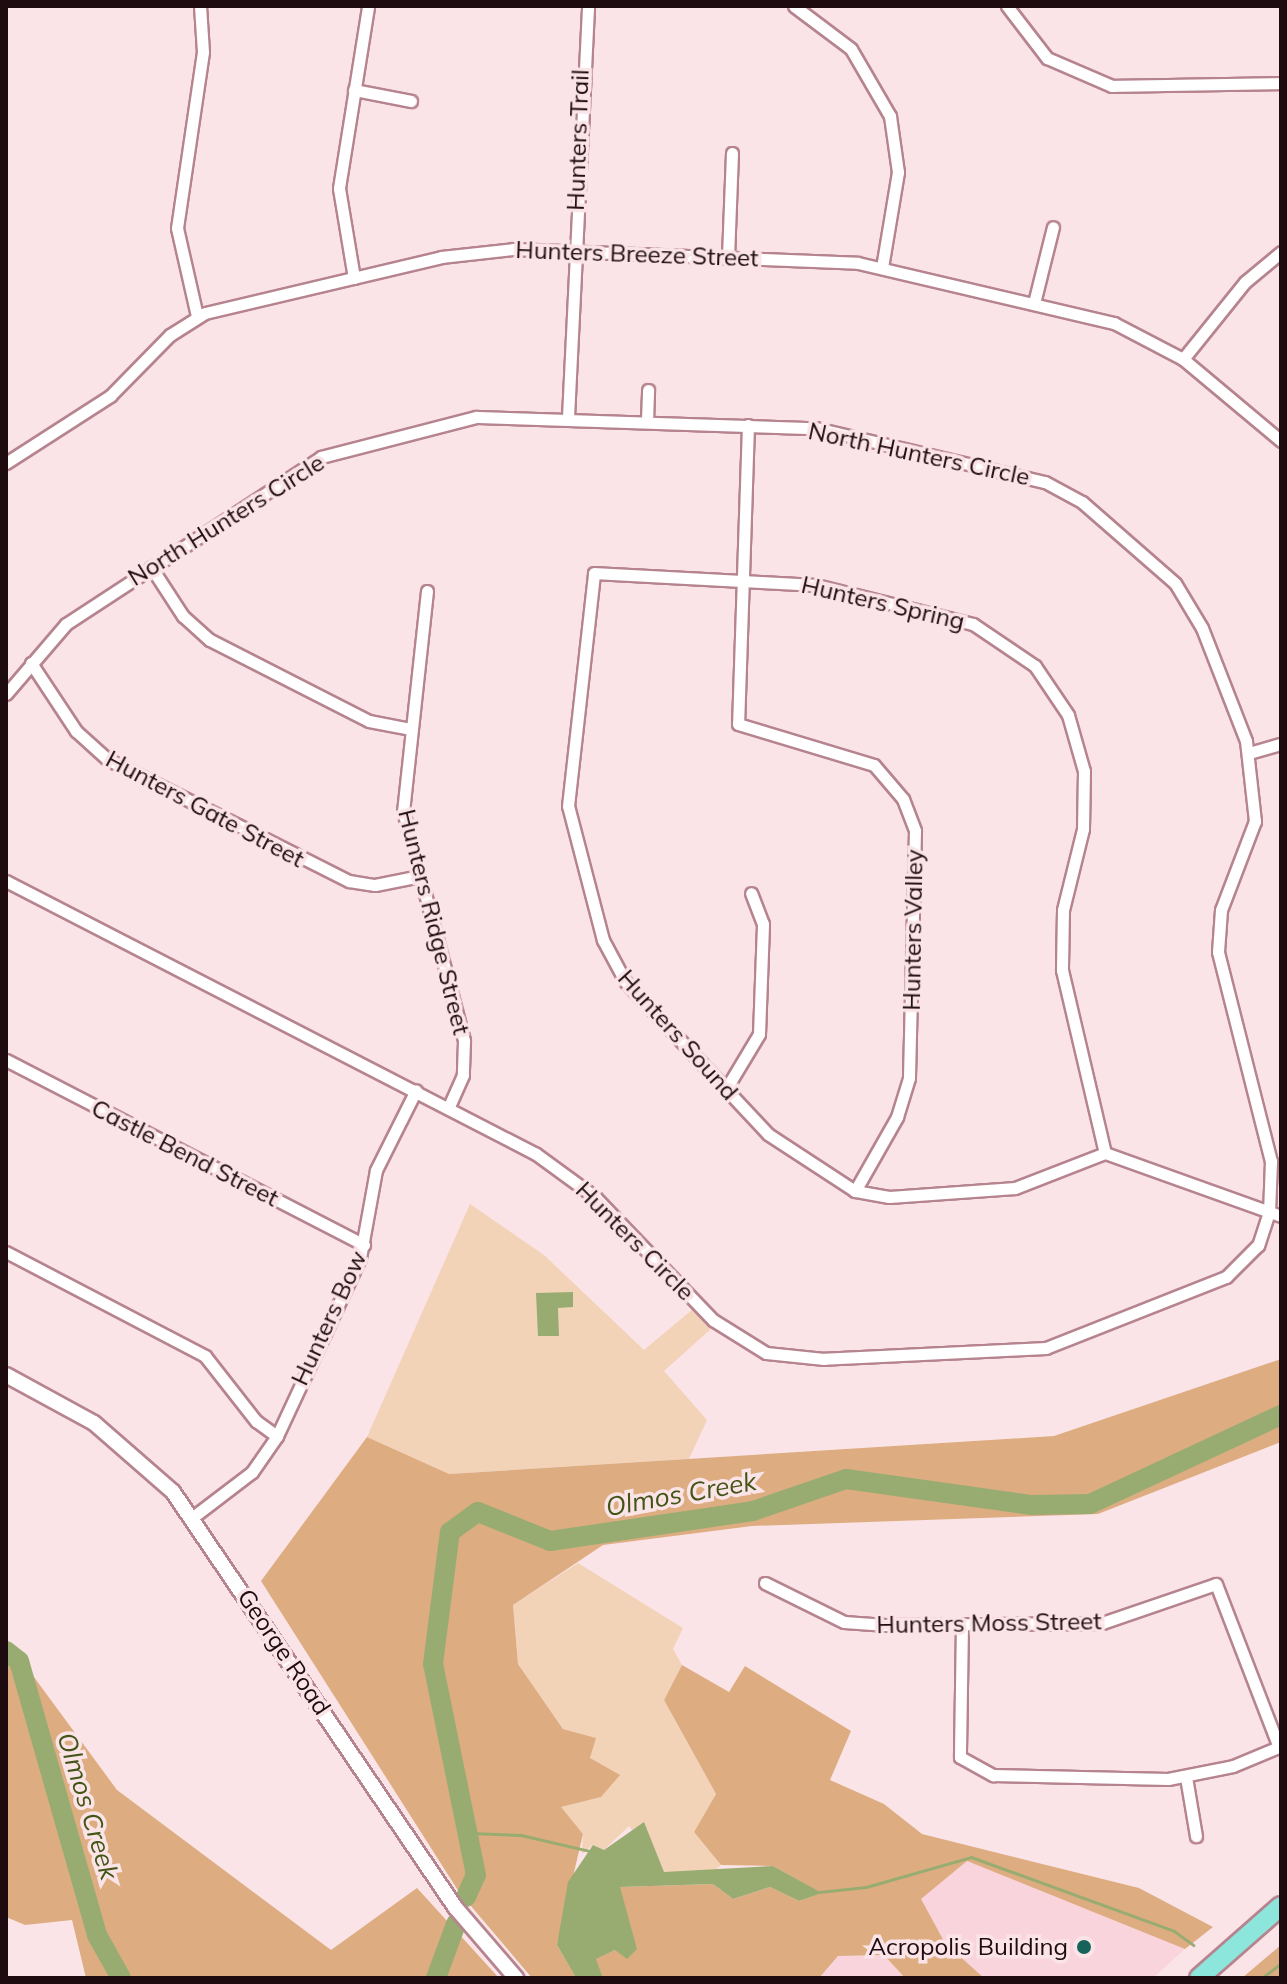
<!DOCTYPE html>
<html>
<head>
<meta charset="utf-8">
<style>
  body { margin:0 }
  #map { position:relative; width:1287px; height:1984px; overflow:hidden; background:#fbe4e8; font-family:Mulish,sans-serif }
  div>[style] { position:absolute }
  .built>* { inset:0; background:#fad4dc }
  .green>* { inset:0; background:#f2d3b8 }
  .forest>* { inset:0; background:#ddad81 }
  .water>* { inset:0; background:#98ac72 }
  .stream>* { height:3px; margin:-1.5px; padding:0 1.5px; transform-origin:1.5px; border-radius:1.5px; background:#98ac72 }
  .river>* { height:20px; margin:-10px; padding:0 10px; transform-origin:10px; border-radius:10px; background:#98ac72 }
  .roads { filter:drop-shadow(2px 0 #b6848f) drop-shadow(-2px 0 #b6848f) drop-shadow(0 2px #b6848f) drop-shadow(0 -2px #b6848f) }
  .minor>* { height:11px; margin:-5.5px; padding:0 5.5px; transform-origin:5.5px; border-radius:5.5px; background:#fff }
  .tertiary>* { height:14px; margin:-7px; padding:0 7px; transform-origin:7px; border-radius:7px; background:#fff }
  .primary>* { height:18px; margin:-9px; padding:0 9px; transform-origin:9px; border-radius:9px; background:#8ce6dc }
  .dots>* { width:22px; height:22px; translate:-50% -50%; box-sizing:border-box; border:4px solid #fbe4e8; border-radius:50% }
  span { translate:-50% -50%; white-space:nowrap; text-align:center; line-height:1.15; -webkit-text-stroke:7px #fbe4e8; paint-order:stroke }
  .street-label { font-size:24px; color:#1d0b0f }
  .poi-label { font-size:24px; color:#1d0b0f }
  .right { translate:-100% -50%; text-align:right }
  .water-label { font-size:26px; color:#435516; font-style:italic }
  .frame { position:absolute; inset:0; border:8px solid #1d0b0f; pointer-events:none }
</style>
</head>
<body>
<div id="map">
  <div class="built">
    <i style="clip-path:polygon(967px 1861px,1117px 1919px,1185px 1949px,1153px 1978px,984px 1978px,945px 1943px,920px 1899px)"></i>
    <i style="clip-path:polygon(884px 1955px,905px 1978px,819px 1978px,838px 1956px)"></i>
  </div>
  <div class="green">
    <i style="clip-path:polygon(470px 1204px,544px 1255px,644px 1350px,693px 1309px,711px 1329px,664px 1371px,707px 1420px,689px 1459px,448px 1474px,367px 1437px)"></i>
    <i style="clip-path:polygon(578px 1563px,683px 1628px,673px 1649px,682px 1665px,664px 1700px,716px 1794px,694px 1832px,721px 1865px,711px 1874px,663px 1872px,629px 1826px,604px 1850px,593px 1845px,582px 1854px,583px 1834px,560px 1807px,601px 1797px,590px 1758px,595px 1738px,563px 1729px,518px 1664px,513px 1605px)"></i>
  </div>
  <div class="forest">
    <i style="clip-path:polygon(1281px 1359px,1281px 1442px,1098px 1514px,752px 1526px,603px 1545px,513px 1605px,518px 1664px,563px 1729px,596px 1738px,590px 1758px,620px 1775px,601px 1797px,561px 1807px,583px 1834px,557px 1945px,576px 1978px,532px 1978px,459px 1892px,261px 1581px,367px 1437px,449px 1474px,1054px 1436px)"></i>
    <i style="clip-path:polygon(6px 1639px,117px 1790px,331px 1950px,417px 1888px,499px 1978px,86px 1978px,72px 1920px,25px 1925px,6px 1917px)"></i>
    <i style="clip-path:polygon(682px 1665px,729px 1692px,745px 1666px,851px 1731px,830px 1780px,884px 1804px,922px 1834px,1139px 1888px,1213px 1927px,1185px 1949px,967px 1861px,921px 1899px,945px 1943px,984px 1978px,905px 1978px,884px 1955px,838px 1956px,819px 1978px,603px 1978px,595px 1959px,615px 1950px,619px 1887px,713px 1884px,733px 1899px,770px 1887px,799px 1901px,821px 1893px,773px 1866px,721px 1865px,694px 1832px,716px 1794px,664px 1700px)"></i>
    <i style="clip-path:polygon(1281px 1945px,1281px 1978px,1242px 1978px)"></i>
  </div>
  <div class="water">
    <i style="clip-path:polygon(573px 1292px,573px 1307px,558px 1308px,559px 1336px,538px 1336px,536px 1293px)"></i>
    <i style="clip-path:polygon(644px 1822px,664px 1872px,773px 1866px,822px 1893px,799px 1901px,770px 1887px,733px 1899px,713px 1884px,620px 1887px,637px 1949px,627px 1959px,615px 1950px,596px 1959px,603px 1978px,576px 1978px,557px 1945px,568px 1882px,593px 1845px,604px 1850px)"></i>
  </div>
  <div class="stream">
    <i style="left:469px;top:1833px;width:52px;rotate:2.2deg"></i>
    <i style="left:521px;top:1835px;width:71px;rotate:13.1deg"></i>
    <i style="left:819px;top:1892px;width:47px;rotate:-6.1deg"></i>
    <i style="left:866px;top:1887px;width:109px;rotate:-15.9deg"></i>
    <i style="left:971px;top:1857px;width:216px;rotate:20deg"></i>
    <i style="left:1174px;top:1931px;width:24px;rotate:36deg"></i>
    <i style="left:1262px;top:1978px;width:24px;rotate:-38deg"></i>
  </div>
  <div class="river">
    <i style="left:6px;top:1651px;width:16px;rotate:38deg"></i>
    <i style="left:19px;top:1661px;width:285px;rotate:74.1deg"></i>
    <i style="left:97px;top:1935px;width:49px;rotate:60.8deg"></i>
    <i style="left:466px;top:1897px;width:24px;rotate:-66deg"></i>
    <i style="left:476px;top:1875px;width:215px;rotate:-101.5deg"></i>
    <i style="left:433px;top:1664px;width:133px;rotate:-82.7deg"></i>
    <i style="left:450px;top:1532px;width:34px;rotate:-36deg"></i>
    <i style="left:478px;top:1512px;width:78px;rotate:21.9deg"></i>
    <i style="left:550px;top:1541px;width:205px;rotate:-8.4deg"></i>
    <i style="left:753px;top:1511px;width:98px;rotate:-19deg"></i>
    <i style="left:846px;top:1479px;width:188px;rotate:8deg"></i>
    <i style="left:1032px;top:1505px;width:58px;rotate:-1deg"></i>
    <i style="left:1090px;top:1504px;width:211px;rotate:-25deg"></i>
    <i style="left:436px;top:1978px;width:58px;rotate:-69.7deg"></i>
  </div>
  <div class="roads">
    <div class="minor">
      <i style="left:794px;top:6px;width:71px;rotate:37deg"></i>
      <i style="left:851px;top:49px;width:78px;rotate:59.8deg"></i>
      <i style="left:890px;top:116px;width:57px;rotate:81.9deg"></i>
      <i style="left:898px;top:172px;width:97px;rotate:99.5deg"></i>
      <i style="left:1007px;top:6px;width:66px;rotate:52.4deg"></i>
      <i style="left:1047px;top:58px;width:71px;rotate:23.3deg"></i>
      <i style="left:1112px;top:86px;width:169px;rotate:-1deg"></i>
      <i style="left:354px;top:90px;width:58px;rotate:10.9deg"></i>
      <i style="left:728px;top:257px;width:104px;rotate:-87.8deg"></i>
      <i style="left:354px;top:278px;width:91px;rotate:-99.5deg"></i>
      <i style="left:339px;top:188px;width:184px;rotate:-80.9deg"></i>
      <i style="left:1034px;top:303px;width:78px;rotate:-76deg"></i>
      <i style="left:197px;top:316px;width:90px;rotate:-102.8deg"></i>
      <i style="left:177px;top:228px;width:178px;rotate:-81.6deg"></i>
      <i style="left:203px;top:52px;width:46px;rotate:-93.7deg"></i>
      <i style="left:1183px;top:359px;width:99px;rotate:-51.2deg"></i>
      <i style="left:1245px;top:282px;width:47px;rotate:-39.8deg"></i>
      <i style="left:568px;top:417px;width:411px;rotate:-87.2deg"></i>
      <i style="left:647px;top:421px;width:31px;rotate:-88deg"></i>
      <i style="left:748px;top:425px;width:299px;rotate:91.9deg"></i>
      <i style="left:738px;top:724px;width:142px;rotate:16.8deg"></i>
      <i style="left:874px;top:765px;width:45px;rotate:49.5deg"></i>
      <i style="left:903px;top:799px;width:34px;rotate:69deg"></i>
      <i style="left:915px;top:831px;width:247px;rotate:91.4deg"></i>
      <i style="left:909px;top:1078px;width:41px;rotate:107.1deg"></i>
      <i style="left:897px;top:1117px;width:85px;rotate:119.6deg"></i>
      <i style="left:6px;top:463px;width:124px;rotate:-32.8deg"></i>
      <i style="left:110px;top:396px;width:86px;rotate:-45.5deg"></i>
      <i style="left:170px;top:335px;width:41px;rotate:-32.2deg"></i>
      <i style="left:205px;top:313px;width:243px;rotate:-13.3deg"></i>
      <i style="left:441px;top:257px;width:72px;rotate:-6.3deg"></i>
      <i style="left:513px;top:249px;width:345px;rotate:2.3deg"></i>
      <i style="left:858px;top:263px;width:263px;rotate:13.2deg"></i>
      <i style="left:1114px;top:323px;width:78px;rotate:27.6deg"></i>
      <i style="left:1183px;top:359px;width:128px;rotate:39.9deg"></i>
      <i style="left:151px;top:567px;width:59px;rotate:56.9deg"></i>
      <i style="left:183px;top:616px;width:36px;rotate:42deg"></i>
      <i style="left:210px;top:640px;width:178px;rotate:27deg"></i>
      <i style="left:369px;top:721px;width:43px;rotate:10.8deg"></i>
      <i style="left:594px;top:573px;width:222px;rotate:3.1deg"></i>
      <i style="left:816px;top:585px;width:162px;rotate:14deg"></i>
      <i style="left:973px;top:624px;width:75px;rotate:34.1deg"></i>
      <i style="left:1035px;top:666px;width:59px;rotate:56deg"></i>
      <i style="left:1068px;top:715px;width:58px;rotate:74.1deg"></i>
      <i style="left:1084px;top:771px;width:58px;rotate:91deg"></i>
      <i style="left:1083px;top:829px;width:83px;rotate:103.9deg"></i>
      <i style="left:1063px;top:910px;width:60px;rotate:91deg"></i>
      <i style="left:1062px;top:970px;width:188px;rotate:76.8deg"></i>
      <i style="left:1105px;top:1153px;width:97px;rotate:158.7deg"></i>
      <i style="left:1015px;top:1188px;width:126px;rotate:175.9deg"></i>
      <i style="left:889px;top:1197px;width:35px;rotate:-170deg"></i>
      <i style="left:855px;top:1191px;width:104px;rotate:-146.8deg"></i>
      <i style="left:768px;top:1134px;width:209px;rotate:-133.1deg"></i>
      <i style="left:625px;top:981px;width:47px;rotate:-118.2deg"></i>
      <i style="left:603px;top:940px;width:138px;rotate:-104.6deg"></i>
      <i style="left:568px;top:806px;width:234px;rotate:-83.6deg"></i>
      <i style="left:427px;top:591px;width:221px;rotate:96.2deg"></i>
      <i style="left:403px;top:811px;width:238px;rotate:75.1deg"></i>
      <i style="left:464px;top:1041px;width:34px;rotate:92deg"></i>
      <i style="left:463px;top:1075px;width:35px;rotate:114deg"></i>
      <i style="left:31px;top:663px;width:82px;rotate:56.5deg"></i>
      <i style="left:76px;top:731px;width:42px;rotate:42.1deg"></i>
      <i style="left:107px;top:759px;width:271px;rotate:26.8deg"></i>
      <i style="left:349px;top:881px;width:26px;rotate:9deg"></i>
      <i style="left:375px;top:885px;width:46px;rotate:-11.3deg"></i>
      <i style="left:6px;top:694px;width:92px;rotate:-49.4deg"></i>
      <i style="left:66px;top:624px;width:305px;rotate:-33.2deg"></i>
      <i style="left:321px;top:457px;width:160px;rotate:-14.5deg"></i>
      <i style="left:476px;top:417px;width:340px;rotate:1.9deg"></i>
      <i style="left:816px;top:428px;width:235px;rotate:13.3deg"></i>
      <i style="left:1045px;top:482px;width:42px;rotate:28.4deg"></i>
      <i style="left:1082px;top:502px;width:123px;rotate:41.1deg"></i>
      <i style="left:1175px;top:583px;width:52px;rotate:59deg"></i>
      <i style="left:1202px;top:628px;width:121px;rotate:68.7deg"></i>
      <i style="left:1246px;top:741px;width:81px;rotate:83.6deg"></i>
      <i style="left:1255px;top:821px;width:95px;rotate:110.9deg"></i>
      <i style="left:1221px;top:910px;width:42px;rotate:94.1deg"></i>
      <i style="left:1218px;top:952px;width:216px;rotate:75.8deg"></i>
      <i style="left:1271px;top:1161px;width:51px;rotate:92.2deg"></i>
      <i style="left:1269px;top:1212px;width:35px;rotate:108deg"></i>
      <i style="left:1258px;top:1245px;width:45px;rotate:135deg"></i>
      <i style="left:1226px;top:1277px;width:193px;rotate:158.5deg"></i>
      <i style="left:1046px;top:1348px;width:222px;rotate:177.2deg"></i>
      <i style="left:824px;top:1359px;width:58px;rotate:-174.1deg"></i>
      <i style="left:766px;top:1353px;width:62px;rotate:-148.1deg"></i>
      <i style="left:713px;top:1320px;width:170px;rotate:-133.8deg"></i>
      <i style="left:595px;top:1197px;width:73px;rotate:-143.9deg"></i>
      <i style="left:536px;top:1154px;width:596px;rotate:-152.75deg"></i>
      <i style="left:1249px;top:753px;width:33px;rotate:-16deg"></i>
      <i style="left:6px;top:1060px;width:403px;rotate:27.3deg"></i>
      <i style="left:726px;top:1089px;width:64px;rotate:-59deg"></i>
      <i style="left:759px;top:1034px;width:110px;rotate:-87.9deg"></i>
      <i style="left:763px;top:924px;width:33px;rotate:-111deg"></i>
      <i style="left:1105px;top:1153px;width:187px;rotate:19.7deg"></i>
      <i style="left:6px;top:1252px;width:225px;rotate:27.6deg"></i>
      <i style="left:205px;top:1356px;width:83px;rotate:51.9deg"></i>
      <i style="left:256px;top:1421px;width:26px;rotate:36deg"></i>
      <i style="left:193px;top:1517px;width:74px;rotate:-37.3deg"></i>
      <i style="left:252px;top:1472px;width:44px;rotate:-55.2deg"></i>
      <i style="left:277px;top:1436px;width:196px;rotate:-65deg"></i>
      <i style="left:360px;top:1258px;width:89px;rotate:-79.7deg"></i>
      <i style="left:376px;top:1170px;width:89px;rotate:-63.4deg"></i>
      <i style="left:765px;top:1583px;width:88px;rotate:26.3deg"></i>
      <i style="left:844px;top:1622px;width:39px;rotate:4deg"></i>
      <i style="left:883px;top:1625px;width:219px;rotate:-0.5deg"></i>
      <i style="left:1102px;top:1623px;width:120px;rotate:-18.9deg"></i>
      <i style="left:1216px;top:1584px;width:175px;rotate:68.9deg"></i>
      <i style="left:962px;top:1624px;width:133px;rotate:90.9deg"></i>
      <i style="left:960px;top:1757px;width:38px;rotate:29deg"></i>
      <i style="left:993px;top:1775px;width:175px;rotate:1.3deg"></i>
      <i style="left:1168px;top:1779px;width:66px;rotate:-11.3deg"></i>
      <i style="left:1233px;top:1766px;width:52px;rotate:-22.6deg"></i>
      <i style="left:1186px;top:1777px;width:60px;rotate:80.4deg"></i>
    </div>
    <div class="tertiary">
      <i style="left:6px;top:1375px;width:100px;rotate:28.6deg"></i>
      <i style="left:94px;top:1423px;width:105px;rotate:41.1deg"></i>
      <i style="left:173px;top:1492px;width:502px;rotate:55.8deg"></i>
      <i style="left:455px;top:1907px;width:94px;rotate:49.3deg"></i>
    </div>
    <div class="primary">
      <i style="left:1199px;top:1978px;width:109px;rotate:-41.3deg"></i>
    </div>
  </div>
  <div class="dots">
    <i style="left:1084px;top:1947px;background:#17625a"></i>
  </div>
  <div class="street-label">
    <span style="left:578px;top:140px;rotate:-88deg">Hunters Trail</span>
    <span style="left:637px;top:254px;rotate:2deg">Hunters Breeze Street</span>
    <span style="left:919px;top:454px;rotate:12deg">North Hunters Circle</span>
    <span style="left:226px;top:520px;rotate:-32deg">North Hunters Circle</span>
    <span style="left:883px;top:603px;rotate:13deg">Hunters Spring</span>
    <span style="left:205px;top:809px;rotate:28deg">Hunters Gate Street</span>
    <span style="left:434px;top:922px;rotate:76deg">Hunters Ridge Street</span>
    <span style="left:913px;top:930px;rotate:-89deg">Hunters Valley</span>
    <span style="left:678px;top:1035px;rotate:48deg">Hunters Sound</span>
    <span style="left:185px;top:1153px;rotate:27deg">Castle Bend Street</span>
    <span style="left:635px;top:1241px;rotate:45deg">Hunters Circle</span>
    <span style="left:329px;top:1318px;rotate:-65deg">Hunters Bow</span>
    <span style="left:989px;top:1623px;rotate:-1deg">Hunters Moss Street</span>
    <span style="left:284px;top:1652px;rotate:56deg">George Road</span>
  </div>
  <div class="poi-label">
    <span class="right" style="left:1068px;top:1947px">Acropolis Building</span>
  </div>
  <div class="water-label">
    <span style="left:681px;top:1494px;rotate:-10deg">Olmos Creek</span>
    <span style="left:88px;top:1806px;rotate:73deg">Olmos Creek</span>
  </div>
  <div class="frame"></div>
</div>
</body>
</html>
